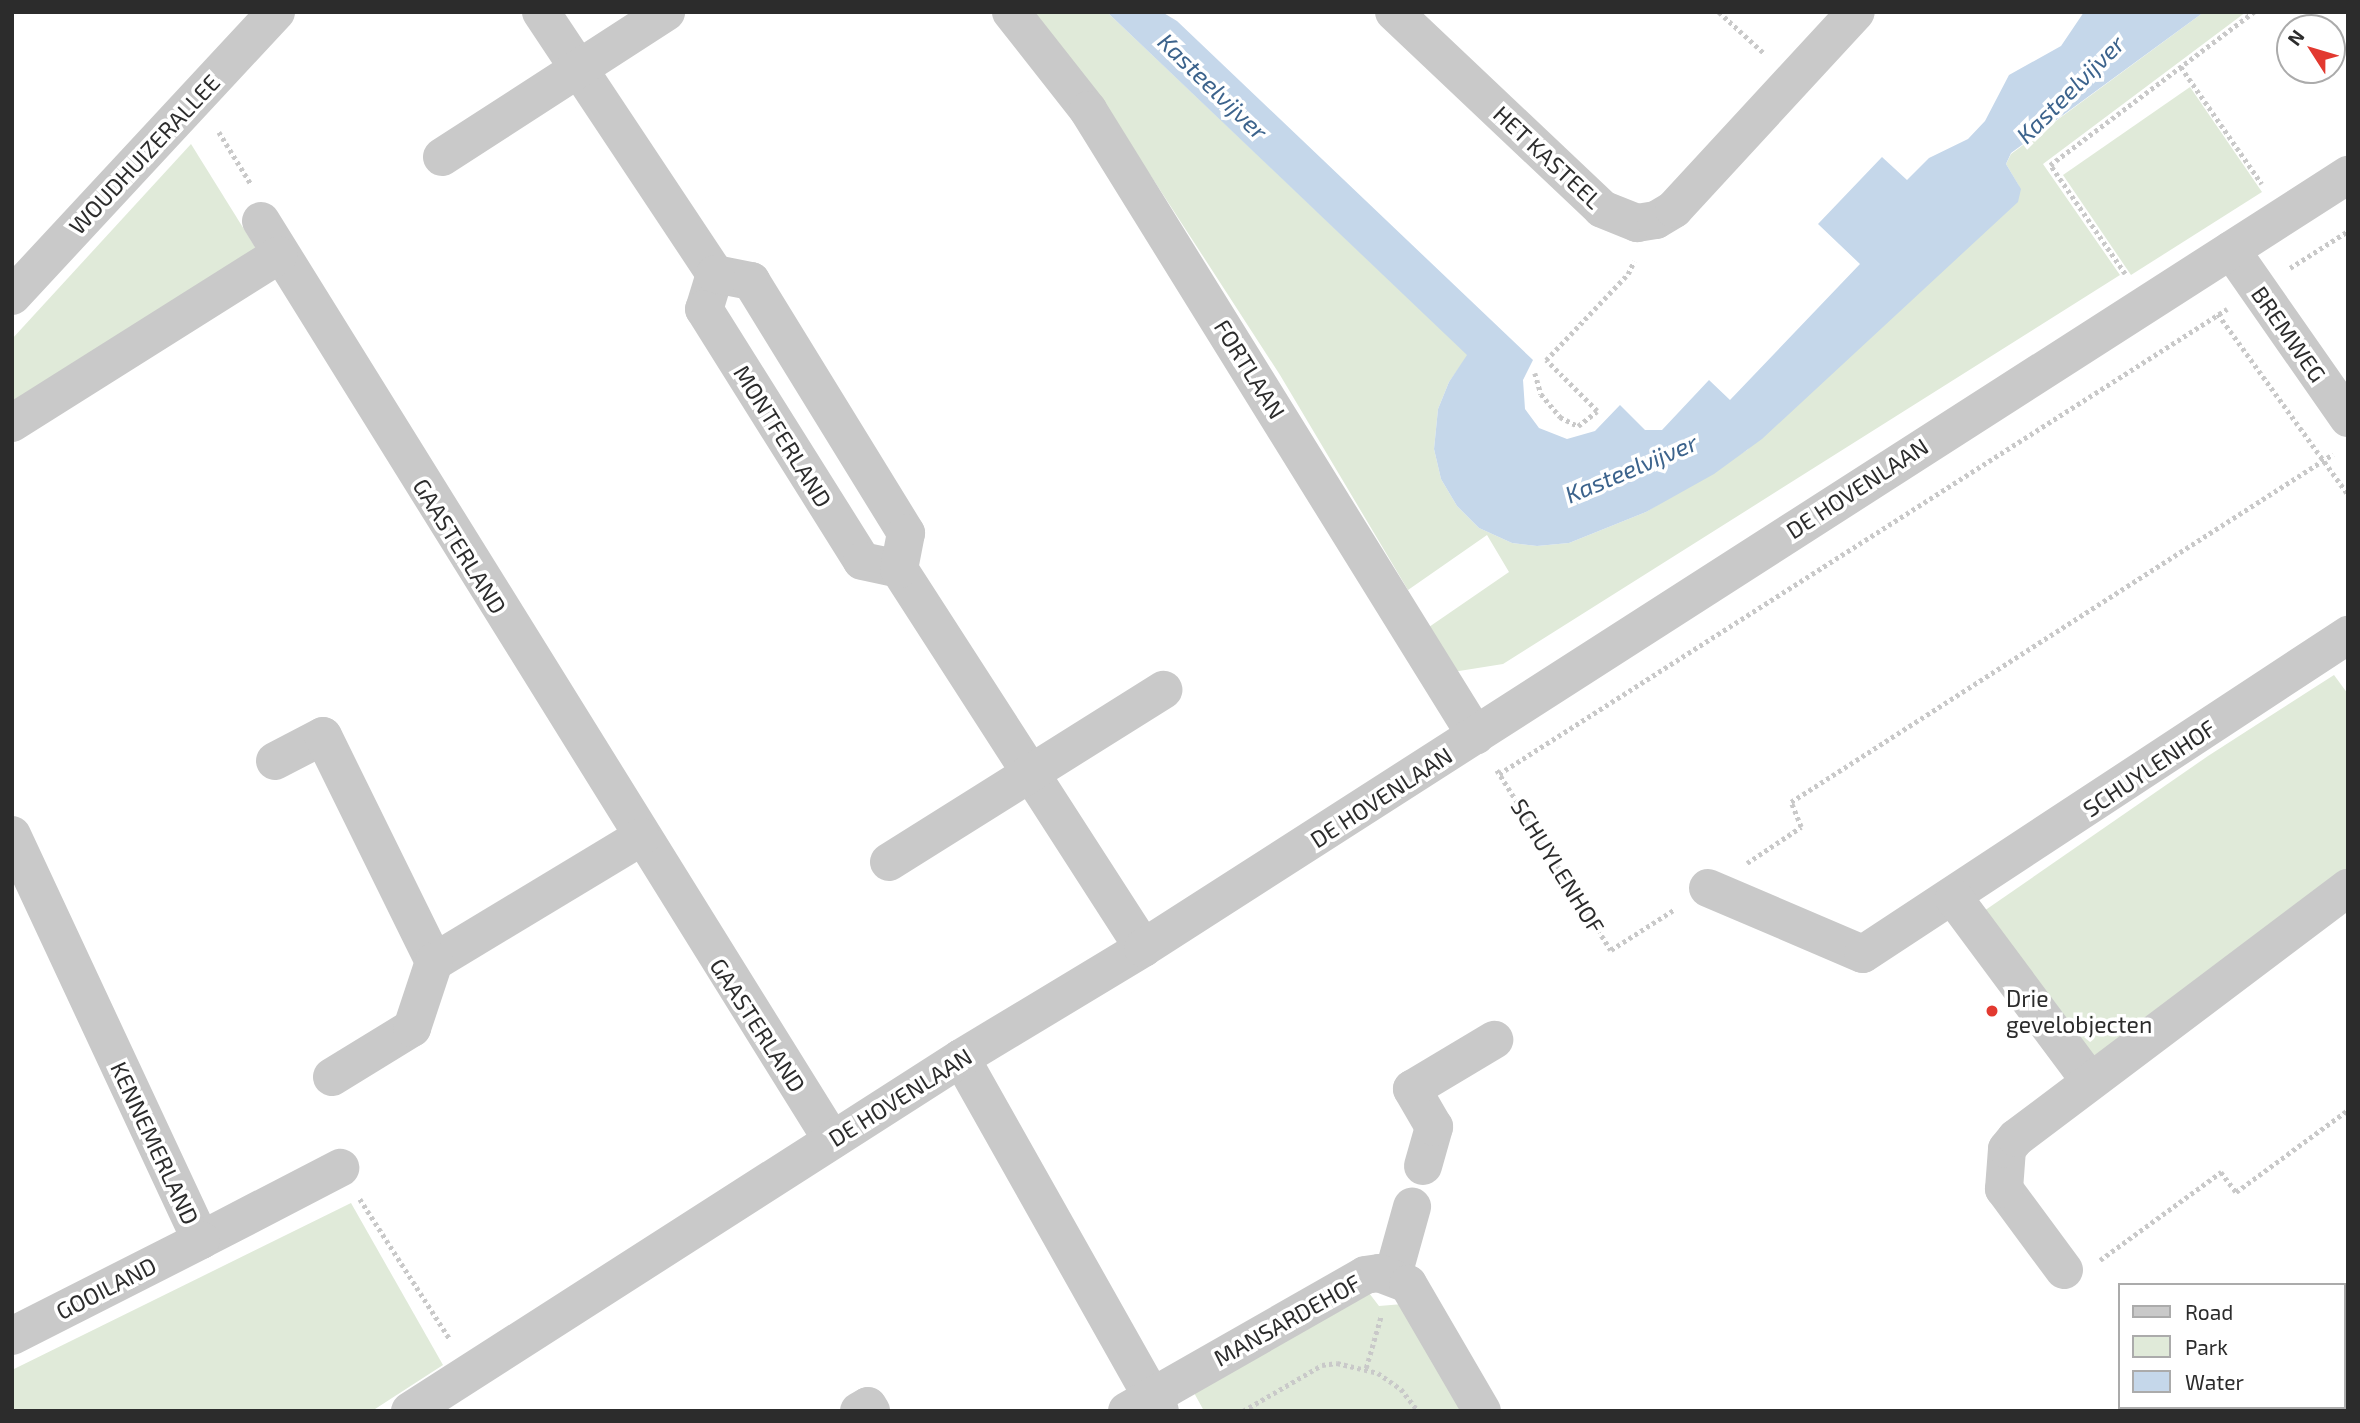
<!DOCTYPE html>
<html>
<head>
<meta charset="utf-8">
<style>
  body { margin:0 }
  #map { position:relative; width:2360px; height:1423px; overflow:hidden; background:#fff; font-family:"Exo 2",sans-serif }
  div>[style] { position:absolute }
  .green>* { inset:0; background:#e0ead9 }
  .water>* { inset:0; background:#c5d7ea }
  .path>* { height:4.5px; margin-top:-2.25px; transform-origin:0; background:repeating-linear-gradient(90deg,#c9c9c9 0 3.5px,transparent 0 7px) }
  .minor>* { height:38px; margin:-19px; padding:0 19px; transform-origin:19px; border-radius:19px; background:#c9c9c9 }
  .dots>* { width:19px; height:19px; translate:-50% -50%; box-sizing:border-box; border:4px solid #fff; border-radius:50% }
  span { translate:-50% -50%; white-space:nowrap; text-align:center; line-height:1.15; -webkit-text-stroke:7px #fff; paint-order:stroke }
  .street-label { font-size:23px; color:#2c2c2c }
  .poi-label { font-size:23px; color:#2c2c2c }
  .left { translate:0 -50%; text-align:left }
  .water-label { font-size:24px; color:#3c638c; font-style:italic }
  .frame { position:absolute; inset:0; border:14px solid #2c2c2c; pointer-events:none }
  .legend { position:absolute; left:2118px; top:1283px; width:228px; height:126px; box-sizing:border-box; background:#fff; border:2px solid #ababab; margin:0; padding:9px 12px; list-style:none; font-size:21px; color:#2c2c2c }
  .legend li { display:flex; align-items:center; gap:14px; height:35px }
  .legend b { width:35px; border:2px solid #ababab }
  .north { position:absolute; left:2276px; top:14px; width:70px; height:70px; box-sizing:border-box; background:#fff; border:2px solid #ababab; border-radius:50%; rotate:307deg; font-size:19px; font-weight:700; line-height:28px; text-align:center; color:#2c2c2c }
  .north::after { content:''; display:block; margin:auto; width:24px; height:32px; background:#e23930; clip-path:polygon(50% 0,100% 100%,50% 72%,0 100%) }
</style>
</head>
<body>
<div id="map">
  <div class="green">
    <i style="clip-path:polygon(1031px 12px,1107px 12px,1468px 355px,1449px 382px,1438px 409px,1434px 449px,1441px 479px,1457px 506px,1479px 528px,1512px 543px,1537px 546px,1569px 543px,1646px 512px,1747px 450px,2019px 186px,2006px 164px,2011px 154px,2204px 12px,2246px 12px,2043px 164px,2120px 275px,1503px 664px,1459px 671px,1453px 671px,1429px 627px,1509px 572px,1487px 535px,1408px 590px,1280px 375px,1151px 176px)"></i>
    <i style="clip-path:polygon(2190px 87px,2262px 192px,2131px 275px,2063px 175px)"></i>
    <i style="clip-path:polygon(191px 144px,257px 250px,12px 406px,12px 339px)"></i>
    <i style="clip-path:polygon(2334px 675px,2348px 694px,2348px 877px,2093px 1062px,1984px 911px,2208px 756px)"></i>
    <i style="clip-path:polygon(351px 1203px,443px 1365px,372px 1411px,12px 1411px,12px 1370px)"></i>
    <i style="clip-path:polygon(1369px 1293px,1379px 1306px,1403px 1304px,1464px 1411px,1204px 1411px,1193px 1391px)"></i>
  </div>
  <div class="water">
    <i style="clip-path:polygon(1107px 12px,1162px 12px,1177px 21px,1533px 360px,1523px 380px,1525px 409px,1539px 428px,1567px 439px,1595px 431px,1620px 405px,1645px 430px,1662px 430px,1709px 380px,1730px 400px,1860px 264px,1818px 224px,1882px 157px,1907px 180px,1929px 158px,1968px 139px,1985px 121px,2009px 75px,2061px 46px,2084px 12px,2204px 12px,2011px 153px,2006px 164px,2021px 189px,2018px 202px,1762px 439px,1714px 474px,1646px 512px,1569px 543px,1537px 546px,1512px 543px,1479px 528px,1457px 506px,1441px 479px,1434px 449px,1438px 409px,1449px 382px,1467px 355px)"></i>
  </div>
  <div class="path">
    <i style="left:1719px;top:12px;width:62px;rotate:42.4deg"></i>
    <i style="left:2181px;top:67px;width:142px;rotate:55.3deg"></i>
    <i style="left:219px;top:132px;width:61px;rotate:58.4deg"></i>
    <i style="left:2290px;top:268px;width:69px;rotate:-32.5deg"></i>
    <i style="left:2125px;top:274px;width:132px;rotate:-124.5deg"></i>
    <i style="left:2050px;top:165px;width:255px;rotate:-36.9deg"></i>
    <i style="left:2218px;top:314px;width:222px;rotate:54.2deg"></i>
    <i style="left:1535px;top:373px;width:22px;rotate:74deg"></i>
    <i style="left:1541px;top:394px;width:30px;rotate:50deg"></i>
    <i style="left:1560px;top:417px;width:20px;rotate:27deg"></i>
    <i style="left:1578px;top:426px;width:24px;rotate:-38deg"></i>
    <i style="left:1597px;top:411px;width:72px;rotate:-135deg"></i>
    <i style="left:1546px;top:360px;width:119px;rotate:-46.4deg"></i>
    <i style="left:1628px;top:274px;width:14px;rotate:-65deg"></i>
    <i style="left:1497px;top:770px;width:213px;rotate:57.7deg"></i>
    <i style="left:1611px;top:950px;width:76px;rotate:-32.6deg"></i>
    <i style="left:1499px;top:774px;width:864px;rotate:-32.57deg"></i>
    <i style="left:1747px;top:863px;width:65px;rotate:-33.7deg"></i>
    <i style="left:1801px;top:827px;width:27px;rotate:-112deg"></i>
    <i style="left:1791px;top:802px;width:644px;rotate:-32.7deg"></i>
    <i style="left:360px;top:1199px;width:166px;rotate:57.3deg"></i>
    <i style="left:2100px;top:1260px;width:150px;rotate:-36deg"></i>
    <i style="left:2221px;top:1172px;width:25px;rotate:53deg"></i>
    <i style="left:2236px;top:1192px;width:139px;rotate:-36.2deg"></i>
    <i style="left:1366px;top:1368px;width:54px;rotate:-73.9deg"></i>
    <i style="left:1243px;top:1411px;width:91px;rotate:-30.2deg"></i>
    <i style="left:1322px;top:1365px;width:15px;rotate:-8deg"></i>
    <i style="left:1337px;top:1363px;width:42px;rotate:13.7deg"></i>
    <i style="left:1378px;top:1373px;width:28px;rotate:35deg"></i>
    <i style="left:1401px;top:1389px;width:28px;rotate:52deg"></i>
  </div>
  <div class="minor">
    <i style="left:541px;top:12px;width:315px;rotate:56.4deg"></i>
    <i style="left:715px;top:274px;width:37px;rotate:107deg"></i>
    <i style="left:704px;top:309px;width:297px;rotate:57.9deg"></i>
    <i style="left:862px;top:561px;width:38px;rotate:12deg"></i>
    <i style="left:899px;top:569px;width:451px;rotate:57.2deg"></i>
    <i style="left:1011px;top:12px;width:125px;rotate:51.8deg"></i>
    <i style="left:1088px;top:110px;width:736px;rotate:58.21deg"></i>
    <i style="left:1394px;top:12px;width:286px;rotate:43.4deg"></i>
    <i style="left:1602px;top:209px;width:38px;rotate:22deg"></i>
    <i style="left:1637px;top:223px;width:19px;rotate:-9deg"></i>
    <i style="left:1656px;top:220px;width:21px;rotate:-31deg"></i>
    <i style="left:1674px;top:209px;width:268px;rotate:-47.3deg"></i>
    <i style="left:442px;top:157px;width:267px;rotate:-32.9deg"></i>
    <i style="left:261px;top:221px;width:1082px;rotate:58.15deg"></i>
    <i style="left:2231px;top:250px;width:205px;rotate:55.1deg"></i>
    <i style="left:715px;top:274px;width:37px;rotate:11deg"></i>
    <i style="left:751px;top:281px;width:296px;rotate:58.4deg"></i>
    <i style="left:906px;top:533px;width:37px;rotate:101deg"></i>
    <i style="left:12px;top:296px;width:388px;rotate:-47.1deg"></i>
    <i style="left:12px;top:423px;width:315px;rotate:-32.2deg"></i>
    <i style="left:275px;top:761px;width:54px;rotate:-27.5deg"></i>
    <i style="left:323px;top:736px;width:252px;rotate:63.8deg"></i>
    <i style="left:434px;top:962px;width:242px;rotate:-31.1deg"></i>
    <i style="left:12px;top:835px;width:447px;rotate:65deg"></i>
    <i style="left:201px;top:1240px;width:157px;rotate:-27.4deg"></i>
    <i style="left:889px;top:862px;width:324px;rotate:-32.1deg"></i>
    <i style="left:1708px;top:888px;width:168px;rotate:23.1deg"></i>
    <i style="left:1863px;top:954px;width:581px;rotate:-33.33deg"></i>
    <i style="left:1954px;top:898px;width:228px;rotate:53.4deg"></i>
    <i style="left:961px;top:1058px;width:405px;rotate:60.6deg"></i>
    <i style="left:332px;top:1077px;width:94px;rotate:-31.5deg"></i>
    <i style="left:412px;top:1028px;width:70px;rotate:-71.6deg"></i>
    <i style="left:1423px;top:1166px;width:41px;rotate:-74.2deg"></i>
    <i style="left:1434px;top:1127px;width:44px;rotate:-120.1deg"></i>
    <i style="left:1412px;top:1089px;width:96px;rotate:-30.9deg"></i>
    <i style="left:2064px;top:1270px;width:101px;rotate:-126.5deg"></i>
    <i style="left:2004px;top:1189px;width:40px;rotate:-85.7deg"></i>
    <i style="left:2007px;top:1149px;width:14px;rotate:-51deg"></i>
    <i style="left:2016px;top:1138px;width:416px;rotate:-37deg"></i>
    <i style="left:1393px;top:1275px;width:71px;rotate:-74.4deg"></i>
    <i style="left:12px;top:1336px;width:212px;rotate:-26.9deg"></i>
    <i style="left:410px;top:1411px;width:654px;rotate:-32.65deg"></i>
    <i style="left:961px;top:1058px;width:213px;rotate:-31.1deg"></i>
    <i style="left:1143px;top:948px;width:1432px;rotate:-32.68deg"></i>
    <i style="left:859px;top:1411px;width:10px;rotate:-29deg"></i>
    <i style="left:868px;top:1406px;width:6px;rotate:59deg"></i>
    <i style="left:1127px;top:1411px;width:274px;rotate:-29.7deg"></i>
    <i style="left:1365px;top:1275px;width:14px;rotate:-8deg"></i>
    <i style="left:1379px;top:1273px;width:31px;rotate:21deg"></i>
    <i style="left:1408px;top:1284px;width:147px;rotate:59.8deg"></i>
    <i style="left:2345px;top:1411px;width:4px;rotate:-34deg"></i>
  </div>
  <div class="dots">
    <i style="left:1992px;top:1011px;background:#e23930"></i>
  </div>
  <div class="street-label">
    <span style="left:144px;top:154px;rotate:-47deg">WOUDHUIZERALLEE</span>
    <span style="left:1548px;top:157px;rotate:43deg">HET KASTEEL</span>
    <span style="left:2289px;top:334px;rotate:55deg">BREMWEG</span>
    <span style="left:1250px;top:369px;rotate:58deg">FORTLAAN</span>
    <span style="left:783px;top:436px;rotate:58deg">MONTFERLAND</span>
    <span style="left:1857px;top:488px;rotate:-33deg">DE HOVENLAAN</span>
    <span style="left:460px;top:546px;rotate:58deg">GAASTERLAND</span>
    <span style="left:2149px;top:768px;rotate:-34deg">SCHUYLENHOF</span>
    <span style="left:1381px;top:797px;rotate:-33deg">DE HOVENLAAN</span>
    <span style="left:1558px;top:866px;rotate:58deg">SCHUYLENHOF</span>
    <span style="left:758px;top:1025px;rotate:57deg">GAASTERLAND</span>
    <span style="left:900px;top:1097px;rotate:-32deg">DE HOVENLAAN</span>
    <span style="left:155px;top:1143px;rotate:65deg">KENNEMERLAND</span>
    <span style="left:106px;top:1288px;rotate:-27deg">GOOILAND</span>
    <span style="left:1287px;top:1320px;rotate:-29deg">MANSARDEHOF</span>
  </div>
  <div class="poi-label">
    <span class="left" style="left:2006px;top:1011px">Drie<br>gevelobjecten</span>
  </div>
  <div class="water-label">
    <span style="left:1213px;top:86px;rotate:44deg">Kasteelvijver</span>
    <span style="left:2070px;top:89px;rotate:-45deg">Kasteelvijver</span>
    <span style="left:1631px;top:468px;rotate:-23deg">Kasteelvijver</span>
  </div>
  <div class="frame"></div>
  <ul class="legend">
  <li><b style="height:9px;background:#c9c9c9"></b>Road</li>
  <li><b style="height:19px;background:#e0ead9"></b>Park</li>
  <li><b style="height:19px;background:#c5d7ea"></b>Water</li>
  </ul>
  <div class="north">N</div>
</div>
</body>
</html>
